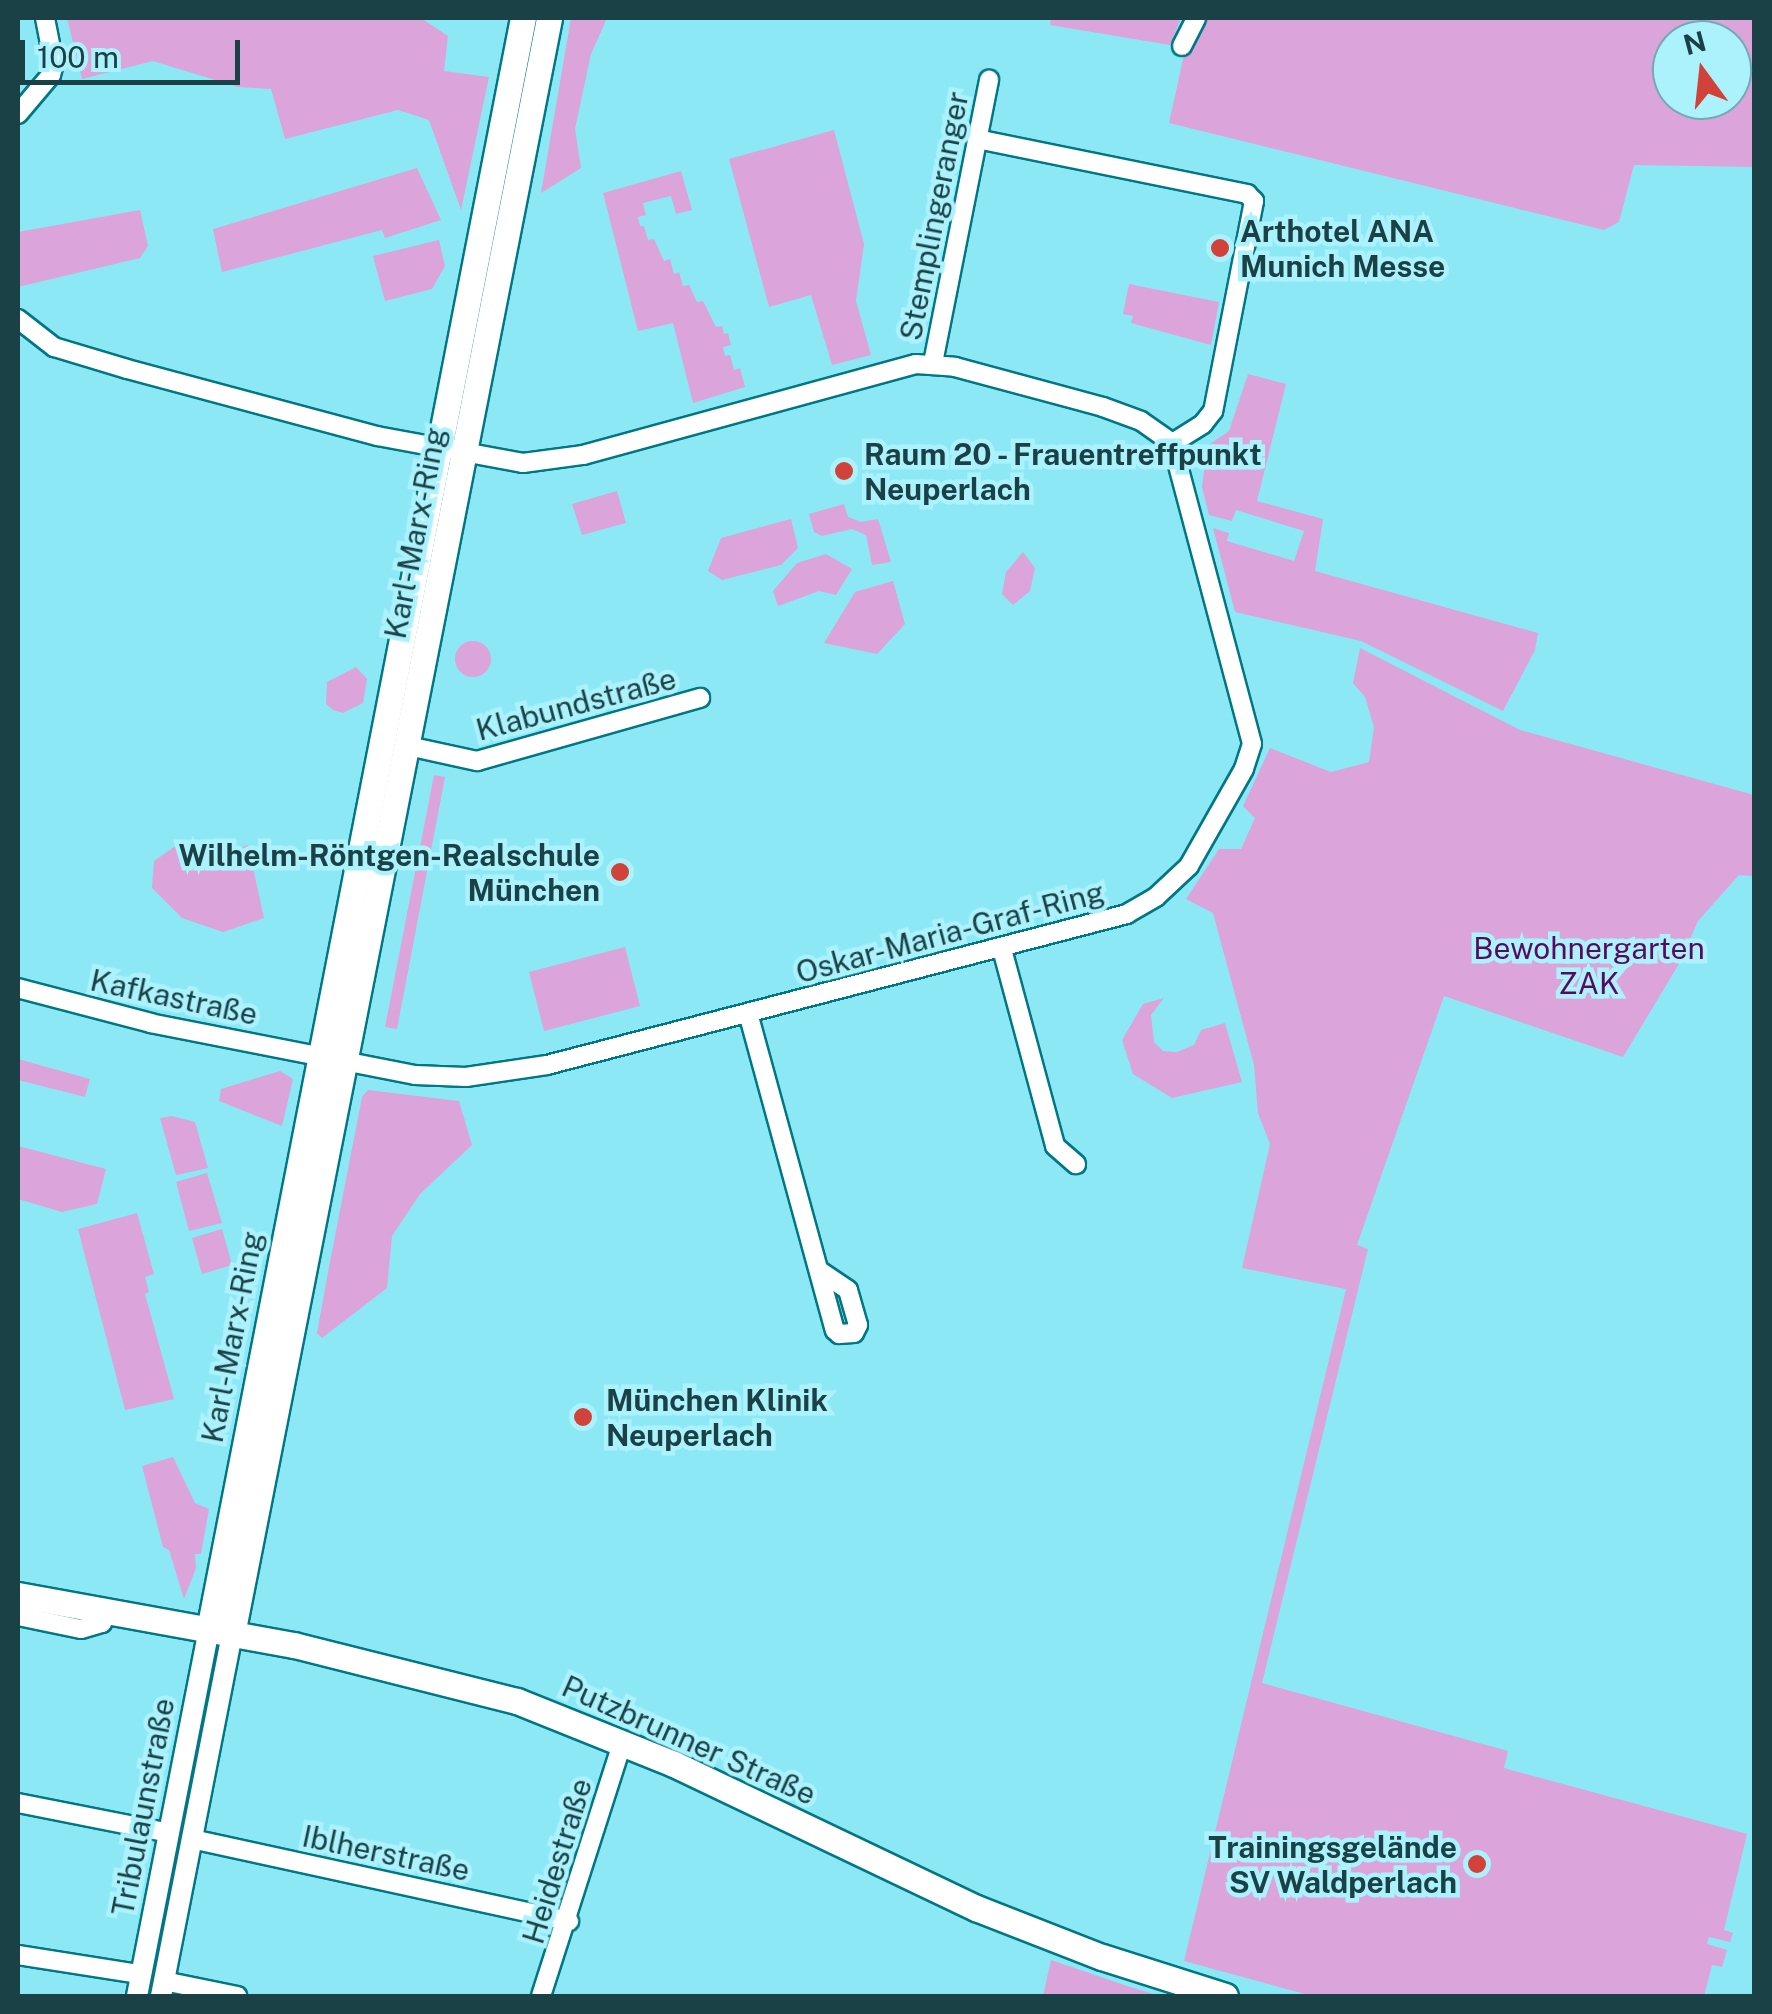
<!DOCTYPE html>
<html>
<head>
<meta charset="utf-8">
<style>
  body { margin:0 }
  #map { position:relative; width:1772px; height:2014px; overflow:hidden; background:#8de8f5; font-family:"Public Sans",sans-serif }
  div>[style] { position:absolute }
  .green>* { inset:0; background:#dba4da }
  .round { border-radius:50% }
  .roads { filter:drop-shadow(2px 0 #017783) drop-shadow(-2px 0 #017783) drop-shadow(0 2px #017783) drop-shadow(0 -2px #017783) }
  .minor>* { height:18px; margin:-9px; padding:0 9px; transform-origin:9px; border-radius:9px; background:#fff }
  .tertiary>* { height:20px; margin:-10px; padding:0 10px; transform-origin:10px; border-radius:10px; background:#fff }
  .secondary>* { height:25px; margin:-12.5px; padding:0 12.5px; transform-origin:12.5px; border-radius:12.5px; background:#fff }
  .dots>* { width:28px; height:28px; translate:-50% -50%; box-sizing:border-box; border:5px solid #acf2fc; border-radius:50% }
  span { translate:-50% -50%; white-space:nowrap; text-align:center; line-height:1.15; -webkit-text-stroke:9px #acf2fc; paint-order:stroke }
  .street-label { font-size:30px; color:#1a4146 }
  .poi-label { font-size:30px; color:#1a4146; font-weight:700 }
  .left { translate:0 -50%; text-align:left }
  .right { translate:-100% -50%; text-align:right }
  .park-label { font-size:30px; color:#5a0a5c }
  .frame { position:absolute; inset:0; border:20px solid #1a4146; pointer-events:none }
  .north { position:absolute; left:1652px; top:20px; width:100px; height:100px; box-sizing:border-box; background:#acf2fc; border:2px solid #72abb3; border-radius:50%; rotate:345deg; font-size:28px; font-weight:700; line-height:40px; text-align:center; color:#1a4146 }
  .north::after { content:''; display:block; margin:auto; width:35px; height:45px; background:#d1423b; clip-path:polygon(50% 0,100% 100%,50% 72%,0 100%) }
  .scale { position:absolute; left:20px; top:40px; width:220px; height:45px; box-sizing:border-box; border:5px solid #1a4146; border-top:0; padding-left:12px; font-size:30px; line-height:35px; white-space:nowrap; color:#1a4146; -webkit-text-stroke:8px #acf2fc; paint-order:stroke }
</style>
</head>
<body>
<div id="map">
  <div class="green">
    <i style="clip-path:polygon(67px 18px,421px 18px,448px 36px,444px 71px,489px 77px,461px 210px,429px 120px,398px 110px,285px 139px,271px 89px,238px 87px,153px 61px,82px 79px)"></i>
    <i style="clip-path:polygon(571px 18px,607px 18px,591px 54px,575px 129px,581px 168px,541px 193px)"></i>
    <i style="clip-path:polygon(1051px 18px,1181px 18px,1170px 45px,1050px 25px)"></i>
    <i style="clip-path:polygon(evenodd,1200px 18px,1754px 18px,1754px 167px,1634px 165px,1619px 222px,1604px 230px,1169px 123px,1185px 50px,1200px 18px,1672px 40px,1732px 40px,1732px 100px,1672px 100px,1672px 40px)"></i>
    <i style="clip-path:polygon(834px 130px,864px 244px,856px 301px,871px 355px,832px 365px,811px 295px,769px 307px,729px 159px)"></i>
    <i style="clip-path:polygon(417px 168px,441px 220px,385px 238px,382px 230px,222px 272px,213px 229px)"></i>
    <i style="clip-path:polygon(681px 171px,692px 210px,676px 214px,671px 196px,643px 203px,646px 215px,638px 217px,640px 226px,644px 226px,648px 240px,654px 239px,664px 261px,670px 259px,674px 274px,679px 272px,683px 286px,689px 285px,697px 302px,703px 301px,716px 327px,722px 326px,724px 334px,728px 333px,731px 345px,723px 347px,725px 356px,730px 355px,734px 370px,740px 368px,745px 387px,693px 403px,673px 323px,638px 331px,603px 193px)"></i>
    <i style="clip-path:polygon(140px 210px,148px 246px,140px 258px,18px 287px,18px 232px)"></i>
    <i style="clip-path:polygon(439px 240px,445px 266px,432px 289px,385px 301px,373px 256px)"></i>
    <i style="clip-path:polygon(1129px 284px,1219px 302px,1211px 345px,1131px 323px,1133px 316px,1123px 314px)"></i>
    <i style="clip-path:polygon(1248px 374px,1286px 384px,1257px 501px,1323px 519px,1315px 571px,1538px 633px,1535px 650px,1503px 711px,1361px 641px,1235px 612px,1213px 528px,1229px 533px,1227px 541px,1294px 561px,1304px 531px,1236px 510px,1232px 521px,1209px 515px,1202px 487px,1207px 446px,1229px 431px)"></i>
    <i style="clip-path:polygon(617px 491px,626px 523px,582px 535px,572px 504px)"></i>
    <i style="clip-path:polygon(844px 504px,848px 517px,861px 522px,878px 519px,891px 562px,872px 565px,866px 535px,852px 529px,822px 536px,814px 532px,809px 514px)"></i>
    <i style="clip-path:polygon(791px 519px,798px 548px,781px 565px,722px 580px,708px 571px,721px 538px)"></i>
    <i style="clip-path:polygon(1023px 552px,1035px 568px,1030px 591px,1013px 605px,1002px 594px,1006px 572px)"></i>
    <i style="clip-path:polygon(826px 554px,852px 569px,836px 595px,819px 591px,778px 606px,773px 591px,797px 563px)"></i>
    <i style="clip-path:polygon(893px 581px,905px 624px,877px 654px,824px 643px,855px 592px)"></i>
    <i class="round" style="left:455px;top:641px;width:36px;height:36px"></i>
    <i style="clip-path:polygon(1360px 648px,1520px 730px,1754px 795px,1754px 876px,1739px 875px,1698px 921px,1679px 964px,1623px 1057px,1444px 996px,1357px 1245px,1368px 1249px,1262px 1683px,1508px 1751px,1504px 1768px,1747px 1834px,1724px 1930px,1733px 1933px,1730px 1942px,1709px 1937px,1707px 1944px,1727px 1950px,1722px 1967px,1712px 1965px,1704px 1996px,1312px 1996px,1184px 1961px,1346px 1289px,1242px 1268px,1270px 1144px,1258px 1113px,1254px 1065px,1213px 913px,1186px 899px,1219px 849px,1241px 849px,1255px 818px,1243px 806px,1270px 748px,1331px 772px,1369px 762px,1374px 727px,1365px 697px,1353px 683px)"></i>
    <i style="clip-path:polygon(356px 667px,367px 679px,363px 703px,343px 713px,333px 710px,326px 704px,327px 682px)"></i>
    <i style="clip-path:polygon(434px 775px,445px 777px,397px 1029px,385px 1027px)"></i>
    <i style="clip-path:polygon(177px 845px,198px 860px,248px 845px,264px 918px,223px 932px,182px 918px,152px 888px,154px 861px)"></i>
    <i style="clip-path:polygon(625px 947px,640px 1006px,544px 1031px,529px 972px)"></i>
    <i style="clip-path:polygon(1164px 998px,1151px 1015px,1154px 1042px,1163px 1051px,1177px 1052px,1194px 1045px,1201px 1030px,1225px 1023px,1242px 1082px,1172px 1098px,1133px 1074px,1122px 1040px,1143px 1004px)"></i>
    <i style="clip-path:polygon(18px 1059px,90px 1079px,85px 1097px,18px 1080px)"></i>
    <i style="clip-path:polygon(280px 1071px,293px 1079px,282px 1126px,219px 1101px,221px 1089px)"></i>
    <i style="clip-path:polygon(368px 1090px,459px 1101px,472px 1145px,420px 1194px,392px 1236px,387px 1288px,322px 1338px,317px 1333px,329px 1267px,362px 1097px)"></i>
    <i style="clip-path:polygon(172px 1116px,195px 1122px,208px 1168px,176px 1175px,160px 1118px)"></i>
    <i style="clip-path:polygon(18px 1146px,106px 1169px,97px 1204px,62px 1212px,18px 1199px)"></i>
    <i style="clip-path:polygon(207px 1173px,222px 1223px,189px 1231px,176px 1182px)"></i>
    <i style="clip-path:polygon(137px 1213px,154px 1274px,145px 1277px,149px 1292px,145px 1294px,174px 1399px,125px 1410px,78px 1229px)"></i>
    <i style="clip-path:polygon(222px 1229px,232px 1265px,202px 1274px,192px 1238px)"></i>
    <i style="clip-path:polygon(173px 1457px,195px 1503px,209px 1509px,201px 1554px,195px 1554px,196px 1568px,184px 1599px,169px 1550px,163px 1547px,142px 1466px)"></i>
    <i style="clip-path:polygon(1051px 1960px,1127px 1986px,1160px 1996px,1043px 1996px)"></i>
  </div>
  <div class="roads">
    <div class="minor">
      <i style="left:1182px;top:46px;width:31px;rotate:-63deg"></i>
      <i style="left:18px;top:114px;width:51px;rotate:-49.8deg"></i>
      <i style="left:51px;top:75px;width:11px;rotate:-75deg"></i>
      <i style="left:54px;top:64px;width:47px;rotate:-101.1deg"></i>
      <i style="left:977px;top:139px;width:276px;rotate:11.5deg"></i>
      <i style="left:1247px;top:194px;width:10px;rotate:45deg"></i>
      <i style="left:1254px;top:201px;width:214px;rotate:101deg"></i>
      <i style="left:1213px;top:411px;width:16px;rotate:128deg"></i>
      <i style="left:1203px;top:424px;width:36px;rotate:148deg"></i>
      <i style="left:18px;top:319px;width:46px;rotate:37.9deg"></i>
      <i style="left:54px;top:347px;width:76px;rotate:16.8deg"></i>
      <i style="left:127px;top:369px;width:259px;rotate:15deg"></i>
      <i style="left:377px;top:436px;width:148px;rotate:10.5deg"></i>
      <i style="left:523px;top:463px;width:61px;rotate:-7.6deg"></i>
      <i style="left:583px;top:455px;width:345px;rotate:-15.3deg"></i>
      <i style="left:916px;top:364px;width:39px;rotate:4deg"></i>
      <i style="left:955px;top:367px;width:153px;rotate:15.1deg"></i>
      <i style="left:1103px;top:407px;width:40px;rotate:20.2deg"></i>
      <i style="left:1141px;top:421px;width:38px;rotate:35deg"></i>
      <i style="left:1172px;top:443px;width:311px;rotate:75.1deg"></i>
      <i style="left:1252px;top:744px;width:26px;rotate:108deg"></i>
      <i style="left:1244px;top:769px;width:112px;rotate:119.6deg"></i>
      <i style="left:1189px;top:866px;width:45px;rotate:136.8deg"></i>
      <i style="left:1156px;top:897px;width:34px;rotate:150deg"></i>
      <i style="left:1127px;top:914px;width:599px;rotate:165.41deg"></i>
      <i style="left:547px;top:1065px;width:82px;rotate:171.6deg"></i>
      <i style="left:466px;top:1077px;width:51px;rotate:-177.8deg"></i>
      <i style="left:415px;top:1075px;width:269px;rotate:-168.9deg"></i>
      <i style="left:151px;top:1023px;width:138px;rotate:-165.3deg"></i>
      <i style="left:933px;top:363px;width:289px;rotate:-78.8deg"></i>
      <i style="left:408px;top:746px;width:71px;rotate:12.3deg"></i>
      <i style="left:477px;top:761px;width:232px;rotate:-15.8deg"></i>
      <i style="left:1002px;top:949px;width:204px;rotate:74.9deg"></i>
      <i style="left:1055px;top:1146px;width:28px;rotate:41deg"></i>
      <i style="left:748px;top:1013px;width:329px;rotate:74.7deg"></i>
      <i style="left:835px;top:1330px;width:6px;rotate:45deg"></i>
      <i style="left:839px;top:1334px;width:15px;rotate:-4deg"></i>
      <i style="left:854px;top:1333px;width:9px;rotate:-63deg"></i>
      <i style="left:858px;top:1325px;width:36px;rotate:-106deg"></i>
      <i style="left:848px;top:1290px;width:34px;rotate:-146deg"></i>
      <i style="left:18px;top:1616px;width:64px;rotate:11.7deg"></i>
      <i style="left:81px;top:1629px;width:22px;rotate:-16deg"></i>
      <i style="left:102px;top:1623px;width:11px;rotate:-75deg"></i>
      <i style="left:18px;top:1803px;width:154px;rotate:11.2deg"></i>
      <i style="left:192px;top:1839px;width:386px;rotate:12.3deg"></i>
      <i style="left:18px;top:1955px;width:123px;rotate:8.9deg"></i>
      <i style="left:164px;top:1981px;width:75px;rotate:11.6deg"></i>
      <i style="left:541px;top:1996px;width:268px;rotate:-72.2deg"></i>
    </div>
    <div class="tertiary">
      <i style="left:137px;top:1996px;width:373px;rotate:-78.9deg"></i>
      <i style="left:161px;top:1996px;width:369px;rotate:-78.9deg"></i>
    </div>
    <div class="secondary">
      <i style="left:18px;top:1595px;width:280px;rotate:10.3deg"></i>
      <i style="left:294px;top:1645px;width:230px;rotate:14.1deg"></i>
      <i style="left:517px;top:1701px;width:169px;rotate:21.9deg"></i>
      <i style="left:674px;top:1764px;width:335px;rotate:25.5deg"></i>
      <i style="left:976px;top:1908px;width:135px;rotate:21.3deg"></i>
      <i style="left:1102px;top:1957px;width:129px;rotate:17.6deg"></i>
      <i style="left:209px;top:1630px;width:1642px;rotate:-78.98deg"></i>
      <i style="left:232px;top:1634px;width:1647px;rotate:-78.9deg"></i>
    </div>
  </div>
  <div class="dots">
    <i style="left:1220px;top:248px;background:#d1423b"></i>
    <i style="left:844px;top:471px;background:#d1423b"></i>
    <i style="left:620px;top:872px;background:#d1423b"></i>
    <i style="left:583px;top:1417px;background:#d1423b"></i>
    <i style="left:1477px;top:1864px;background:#d1423b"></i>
  </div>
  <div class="street-label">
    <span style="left:934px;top:216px;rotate:-79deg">Stemplingeranger</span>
    <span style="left:415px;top:533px;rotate:-79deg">Karl-Marx-Ring</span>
    <span style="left:576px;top:704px;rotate:-15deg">Klabundstraße</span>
    <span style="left:950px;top:932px;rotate:-15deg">Oskar-Maria-Graf-Ring</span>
    <span style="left:174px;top:997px;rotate:12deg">Kafkastraße</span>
    <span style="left:232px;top:1337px;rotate:-79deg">Karl-Marx-Ring</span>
    <span style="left:689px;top:1740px;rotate:24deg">Putzbrunner Straße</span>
    <span style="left:143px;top:1807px;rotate:-79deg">Tribulaunstraße</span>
    <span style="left:386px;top:1853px;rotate:12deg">Iblherstraße</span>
    <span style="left:557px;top:1861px;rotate:-73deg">Heidestraße</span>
  </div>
  <div class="poi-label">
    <span class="left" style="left:1240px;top:248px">Arthotel ANA<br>Munich Messe</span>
    <span class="left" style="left:864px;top:471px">Raum 20 - Frauentreffpunkt<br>Neuperlach</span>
    <span class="right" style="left:600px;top:872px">Wilhelm-Röntgen-Realschule<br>München</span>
    <span class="left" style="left:606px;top:1417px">München Klinik<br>Neuperlach</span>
    <span class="right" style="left:1457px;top:1864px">Trainingsgelände<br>SV Waldperlach</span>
  </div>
  <div class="park-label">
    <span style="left:1589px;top:965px">Bewohnergarten<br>ZAK</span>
  </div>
  <div class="frame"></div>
  <div class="north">N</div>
  <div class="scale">100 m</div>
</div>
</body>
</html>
